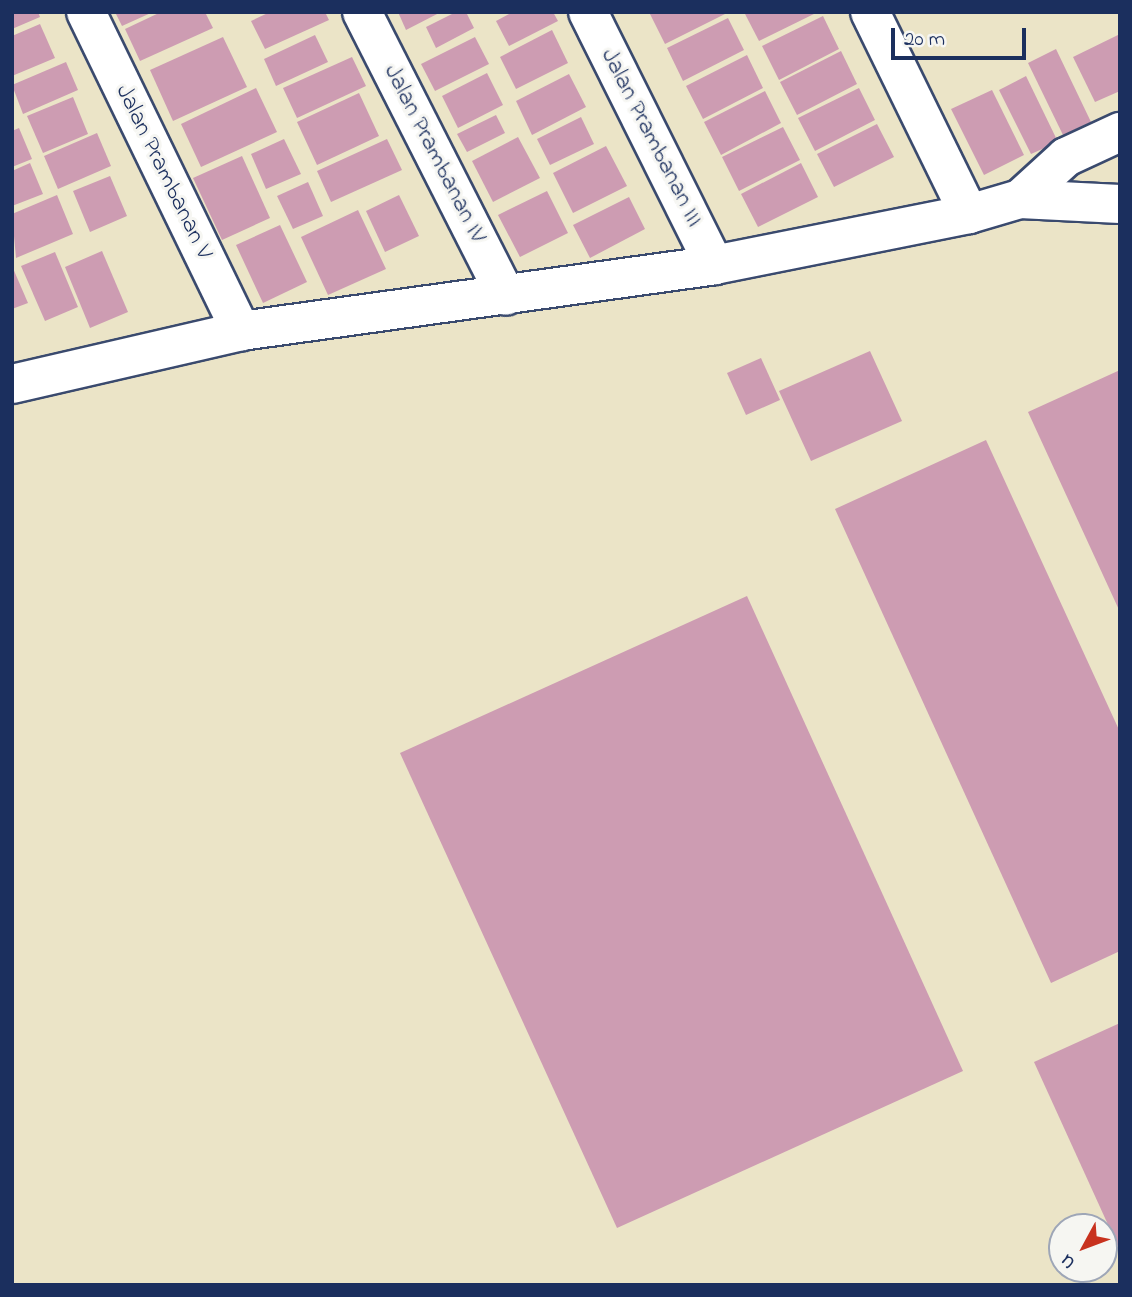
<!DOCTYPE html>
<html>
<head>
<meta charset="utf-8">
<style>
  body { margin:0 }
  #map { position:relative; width:1132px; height:1297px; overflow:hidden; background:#ebe4c7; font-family:"Indie Flower",sans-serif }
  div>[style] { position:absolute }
  .building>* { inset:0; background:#cd9cb2 }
  .roads { filter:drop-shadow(2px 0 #3a4a6e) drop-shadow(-2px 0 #3a4a6e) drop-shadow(0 2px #3a4a6e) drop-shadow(0 -2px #3a4a6e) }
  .minor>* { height:38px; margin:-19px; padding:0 19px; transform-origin:19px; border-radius:19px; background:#fff }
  span { translate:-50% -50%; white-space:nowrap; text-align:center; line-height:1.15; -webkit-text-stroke:6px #f6f6f2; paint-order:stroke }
  .street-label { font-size:24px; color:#1b2f5e }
  .frame { position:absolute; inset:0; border:14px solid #1b2f5e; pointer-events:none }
  .north { position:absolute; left:1048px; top:1213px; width:70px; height:70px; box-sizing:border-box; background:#f6f6f2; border:2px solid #9ea6b7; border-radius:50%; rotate:229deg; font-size:19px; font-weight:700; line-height:28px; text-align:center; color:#1b2f5e }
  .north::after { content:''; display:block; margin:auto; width:24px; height:32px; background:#c8321e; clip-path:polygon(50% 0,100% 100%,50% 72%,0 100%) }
  .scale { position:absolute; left:891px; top:28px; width:135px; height:32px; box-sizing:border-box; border:4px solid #1b2f5e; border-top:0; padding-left:9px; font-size:21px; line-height:24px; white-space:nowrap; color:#1b2f5e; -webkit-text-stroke:5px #f6f6f2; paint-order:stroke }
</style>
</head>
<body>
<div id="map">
  <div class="building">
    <i style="clip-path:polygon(12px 12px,38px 12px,40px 17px,12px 29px)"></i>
    <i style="clip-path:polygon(115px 12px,153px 12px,122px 26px)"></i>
    <i style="clip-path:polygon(161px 12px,205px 12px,213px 28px,140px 61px,125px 29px)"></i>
    <i style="clip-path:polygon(270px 12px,325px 12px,329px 20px,265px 49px,251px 21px)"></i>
    <i style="clip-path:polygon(398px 12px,441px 12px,406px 30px)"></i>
    <i style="clip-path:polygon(456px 12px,466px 12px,474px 28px,436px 48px,426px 27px)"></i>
    <i style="clip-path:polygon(513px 12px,553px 12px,558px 21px,509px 46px,496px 21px)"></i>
    <i style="clip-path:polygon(649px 12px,729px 12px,665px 44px)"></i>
    <i style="clip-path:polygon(744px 12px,818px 12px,759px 41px)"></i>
    <i style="clip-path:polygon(823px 16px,839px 49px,779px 80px,762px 46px)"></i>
    <i style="clip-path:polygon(728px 18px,744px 50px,683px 81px,667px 48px)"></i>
    <i style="clip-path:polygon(40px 24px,55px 58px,12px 76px,12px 36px)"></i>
    <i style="clip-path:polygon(552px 30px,568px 63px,516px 89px,500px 57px)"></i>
    <i style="clip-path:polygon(1120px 34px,1120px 91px,1095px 102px,1073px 57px)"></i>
    <i style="clip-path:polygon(315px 35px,328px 62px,276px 86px,264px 59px)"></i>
    <i style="clip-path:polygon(223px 37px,247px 87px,173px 121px,150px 70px)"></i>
    <i style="clip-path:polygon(475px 37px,489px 64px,435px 91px,421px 64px)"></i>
    <i style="clip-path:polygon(1056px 49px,1091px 122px,1063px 135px,1028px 63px)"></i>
    <i style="clip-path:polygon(841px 51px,857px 84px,797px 115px,780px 82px)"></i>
    <i style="clip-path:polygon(747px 55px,763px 88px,703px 119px,686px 86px)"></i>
    <i style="clip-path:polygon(352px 57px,366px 86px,297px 118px,283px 88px)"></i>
    <i style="clip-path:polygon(66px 62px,78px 90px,23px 114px,12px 85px)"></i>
    <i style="clip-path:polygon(487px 73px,503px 105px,458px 128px,442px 96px)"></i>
    <i style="clip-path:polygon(569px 74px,586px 107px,532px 135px,516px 101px)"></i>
    <i style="clip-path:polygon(1026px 76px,1058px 142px,1031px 154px,999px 90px)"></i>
    <i style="clip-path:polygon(256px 88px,277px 132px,201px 167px,181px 124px)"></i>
    <i style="clip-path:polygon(859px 88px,875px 120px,815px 151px,798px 118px)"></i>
    <i style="clip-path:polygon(992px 90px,1024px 155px,984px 175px,951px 109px)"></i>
    <i style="clip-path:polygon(765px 91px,781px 123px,721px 155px,704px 122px)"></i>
    <i style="clip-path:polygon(359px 93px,379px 136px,317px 165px,297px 122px)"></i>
    <i style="clip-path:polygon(73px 97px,88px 134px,43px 153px,27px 116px)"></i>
    <i style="clip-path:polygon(496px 115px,505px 133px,467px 152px,457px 134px)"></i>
    <i style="clip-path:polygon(581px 117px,594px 144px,550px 165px,537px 139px)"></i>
    <i style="clip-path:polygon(877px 124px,894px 157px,834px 187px,817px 154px)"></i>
    <i style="clip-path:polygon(783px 127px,800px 160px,739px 191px,722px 157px)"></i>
    <i style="clip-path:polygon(19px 128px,32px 159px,12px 167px,12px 131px)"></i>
    <i style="clip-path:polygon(97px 133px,111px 166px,58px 189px,44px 156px)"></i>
    <i style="clip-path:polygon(518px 137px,540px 178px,493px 202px,472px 161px)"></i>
    <i style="clip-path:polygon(284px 139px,301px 174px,266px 189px,251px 154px)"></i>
    <i style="clip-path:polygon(387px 139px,402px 170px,331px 202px,317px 171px)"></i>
    <i style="clip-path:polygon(606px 146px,627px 186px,573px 213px,553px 173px)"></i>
    <i style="clip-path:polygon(242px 156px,270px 218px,222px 240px,193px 178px)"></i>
    <i style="clip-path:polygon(30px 163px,43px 194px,12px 206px,12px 171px)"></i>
    <i style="clip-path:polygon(801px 163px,818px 197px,758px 227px,741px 194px)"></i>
    <i style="clip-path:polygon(110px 176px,127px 216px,90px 232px,73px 191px)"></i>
    <i style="clip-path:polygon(308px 182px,323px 216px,293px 229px,277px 196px)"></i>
    <i style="clip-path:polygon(547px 191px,568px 233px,520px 257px,498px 215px)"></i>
    <i style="clip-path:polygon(57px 195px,73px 234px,16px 258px,12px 214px)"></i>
    <i style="clip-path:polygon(399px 195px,419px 236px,385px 252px,366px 211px)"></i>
    <i style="clip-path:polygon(629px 197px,645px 229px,590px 258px,573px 225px)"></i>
    <i style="clip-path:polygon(358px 210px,386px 269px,328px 295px,301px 237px)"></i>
    <i style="clip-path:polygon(280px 225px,307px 282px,263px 303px,236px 245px)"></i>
    <i style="clip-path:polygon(102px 251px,128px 312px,90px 328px,65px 267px)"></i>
    <i style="clip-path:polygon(55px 252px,78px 307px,45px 321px,21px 266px)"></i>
    <i style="clip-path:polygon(12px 266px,28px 303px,12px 309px)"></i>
    <i style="clip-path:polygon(870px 351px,902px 421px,811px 461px,779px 391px)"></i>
    <i style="clip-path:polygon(761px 358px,780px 400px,746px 415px,727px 373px)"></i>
    <i style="clip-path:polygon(1120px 370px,1120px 612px,1028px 412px)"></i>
    <i style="clip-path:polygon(986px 440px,1120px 732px,1120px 951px,1051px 983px,835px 509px)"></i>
    <i style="clip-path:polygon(747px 596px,963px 1071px,617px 1228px,400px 753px)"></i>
    <i style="clip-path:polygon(1120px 1023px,1120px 1251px,1034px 1062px)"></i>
  </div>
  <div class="roads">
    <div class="minor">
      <i style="left:86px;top:12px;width:355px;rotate:64.1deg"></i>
      <i style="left:362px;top:12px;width:318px;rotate:63.1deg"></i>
      <i style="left:588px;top:12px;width:283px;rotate:63.5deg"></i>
      <i style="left:870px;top:12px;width:225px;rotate:63.9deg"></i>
      <i style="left:1020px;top:199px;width:62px;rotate:-42.4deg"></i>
      <i style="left:1066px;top:157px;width:60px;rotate:-24.8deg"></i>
      <i style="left:12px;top:384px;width:235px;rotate:-13deg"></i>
      <i style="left:241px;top:331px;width:478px;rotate:-7.9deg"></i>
      <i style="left:714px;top:265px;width:260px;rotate:-11.3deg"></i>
      <i style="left:969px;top:214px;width:53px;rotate:-16.4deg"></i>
      <i style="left:1020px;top:199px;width:100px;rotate:2.9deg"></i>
    </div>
  </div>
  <div class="street-label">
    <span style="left:651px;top:138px;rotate:63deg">Jalan Prambanan III</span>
    <span style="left:434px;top:154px;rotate:63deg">Jalan Prambanan IV</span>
    <span style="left:163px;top:172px;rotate:64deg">Jalan Prambanan V</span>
  </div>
  <div class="frame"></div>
  <div class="north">U</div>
  <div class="scale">20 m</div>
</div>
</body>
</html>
